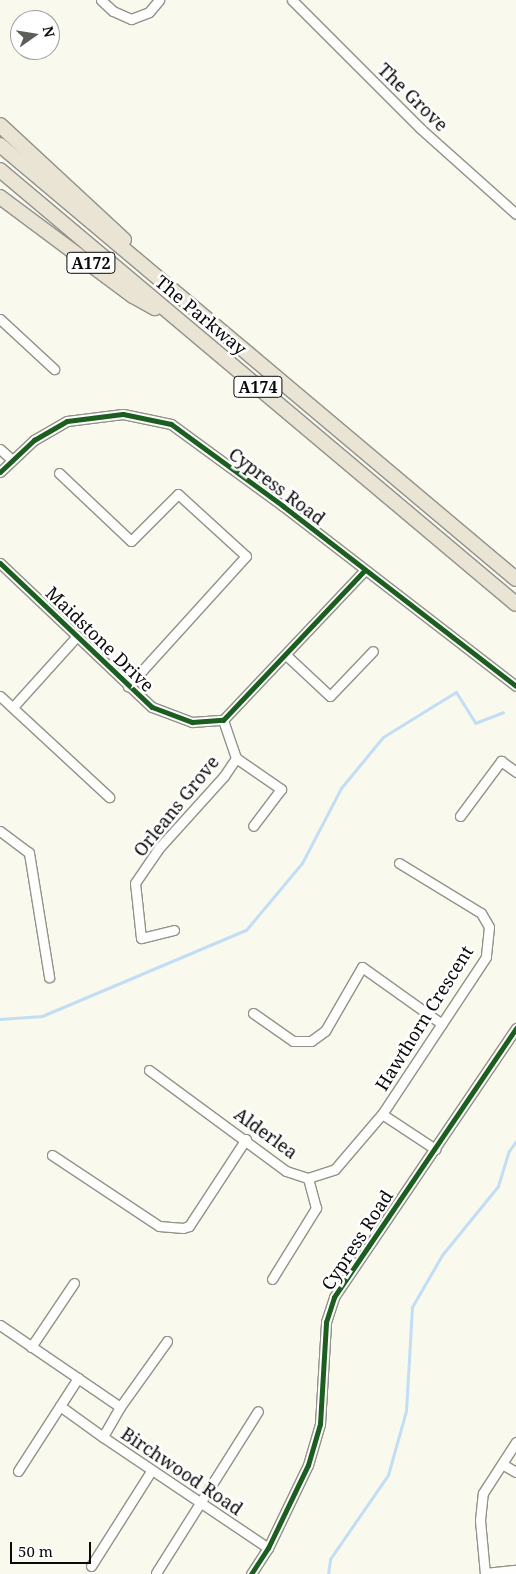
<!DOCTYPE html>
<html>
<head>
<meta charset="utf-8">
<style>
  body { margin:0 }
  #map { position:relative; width:516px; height:1574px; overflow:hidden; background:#faf9ed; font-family:"Noto Serif",serif }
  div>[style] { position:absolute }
  .stream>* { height:3px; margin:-1.5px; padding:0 1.5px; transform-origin:1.5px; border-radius:1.5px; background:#c2def5 }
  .roads { filter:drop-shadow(1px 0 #92928c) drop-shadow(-1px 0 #92928c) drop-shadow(0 1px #92928c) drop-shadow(0 -1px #92928c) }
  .minor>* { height:9px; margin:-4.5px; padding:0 4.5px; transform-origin:4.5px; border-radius:4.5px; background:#fefefc }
  .trunk>* { height:14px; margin:-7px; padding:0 7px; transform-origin:7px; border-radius:7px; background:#eae4d4 }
  .cycleway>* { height:5px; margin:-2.5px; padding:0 2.5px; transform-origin:2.5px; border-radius:2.5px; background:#1b5e20 }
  span { translate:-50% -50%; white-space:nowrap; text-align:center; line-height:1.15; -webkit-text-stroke:5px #fff; paint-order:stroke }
  .shield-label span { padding:1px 4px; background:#fff; border:1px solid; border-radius:4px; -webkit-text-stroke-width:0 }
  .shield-label { font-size:16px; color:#0a0a0a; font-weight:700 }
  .street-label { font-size:18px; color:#0a0a0a }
  .north { position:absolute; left:10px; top:10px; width:50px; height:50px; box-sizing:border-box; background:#fff; border:1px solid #9d9d9d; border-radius:50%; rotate:77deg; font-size:14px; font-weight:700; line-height:20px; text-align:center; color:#0a0a0a }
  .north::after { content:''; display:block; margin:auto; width:18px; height:22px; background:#5e5e59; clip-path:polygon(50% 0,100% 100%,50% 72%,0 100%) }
  .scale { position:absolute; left:10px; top:1542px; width:81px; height:22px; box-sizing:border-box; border:2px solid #0a0a0a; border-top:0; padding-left:6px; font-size:15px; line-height:18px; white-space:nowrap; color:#0a0a0a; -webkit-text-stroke:4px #fff; paint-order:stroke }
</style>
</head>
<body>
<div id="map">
  <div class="stream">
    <i style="left:0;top:1019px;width:42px;rotate:-4.1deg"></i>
    <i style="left:42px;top:1016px;width:221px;rotate:-22.9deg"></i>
    <i style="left:246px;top:930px;width:87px;rotate:-50.1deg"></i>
    <i style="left:302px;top:863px;width:85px;rotate:-62.5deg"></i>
    <i style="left:341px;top:788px;width:66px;rotate:-50.5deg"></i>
    <i style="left:383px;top:737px;width:86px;rotate:-31.7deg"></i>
    <i style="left:456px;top:692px;width:36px;rotate:58deg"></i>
    <i style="left:475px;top:723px;width:30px;rotate:-21deg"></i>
    <i style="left:328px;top:1574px;width:15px;rotate:-82deg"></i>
    <i style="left:330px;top:1559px;width:102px;rotate:-55.4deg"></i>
    <i style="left:388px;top:1475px;width:66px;rotate:-74.3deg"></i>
    <i style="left:406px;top:1411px;width:104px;rotate:-86.7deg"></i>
    <i style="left:412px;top:1307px;width:60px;rotate:-60deg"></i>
    <i style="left:442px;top:1255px;width:89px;rotate:-50.9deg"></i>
    <i style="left:498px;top:1186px;width:37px;rotate:-73deg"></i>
    <i style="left:509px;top:1151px;width:12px;rotate:-55deg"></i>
  </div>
  <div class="roads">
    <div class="minor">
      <i style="left:101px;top:0;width:16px;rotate:43deg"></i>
      <i style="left:113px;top:11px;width:20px;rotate:24deg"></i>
      <i style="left:131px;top:19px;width:19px;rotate:-21deg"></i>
      <i style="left:149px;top:12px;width:16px;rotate:-50deg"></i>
      <i style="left:292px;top:0;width:182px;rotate:45deg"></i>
      <i style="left:421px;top:129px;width:127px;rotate:41.8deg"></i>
      <i style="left:0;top:319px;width:74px;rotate:42.8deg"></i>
      <i style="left:0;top:449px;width:15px;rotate:42deg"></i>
      <i style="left:0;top:472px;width:47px;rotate:-43.3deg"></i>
      <i style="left:34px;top:440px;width:38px;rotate:-30deg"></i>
      <i style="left:67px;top:421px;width:56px;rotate:-7.1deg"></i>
      <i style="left:123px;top:414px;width:49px;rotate:11.8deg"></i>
      <i style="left:171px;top:424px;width:139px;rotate:36.2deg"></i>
      <i style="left:283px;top:506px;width:294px;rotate:37.7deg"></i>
      <i style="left:59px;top:473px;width:99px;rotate:43.4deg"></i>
      <i style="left:131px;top:541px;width:66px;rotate:-45deg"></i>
      <i style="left:178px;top:494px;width:92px;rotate:42.4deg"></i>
      <i style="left:246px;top:556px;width:176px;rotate:132.2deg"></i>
      <i style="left:0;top:563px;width:209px;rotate:43.5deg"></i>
      <i style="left:152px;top:707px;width:43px;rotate:20.6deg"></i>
      <i style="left:192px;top:722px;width:31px;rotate:-4deg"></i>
      <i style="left:223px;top:720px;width:205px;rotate:-46.6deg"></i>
      <i style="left:286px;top:655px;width:60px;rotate:43deg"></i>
      <i style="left:330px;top:696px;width:62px;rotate:-46.3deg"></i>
      <i style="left:0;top:696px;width:149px;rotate:42.8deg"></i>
      <i style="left:13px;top:707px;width:96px;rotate:-48deg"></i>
      <i style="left:236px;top:758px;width:55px;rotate:34.6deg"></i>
      <i style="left:281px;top:789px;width:46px;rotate:127.1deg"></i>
      <i style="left:460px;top:816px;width:69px;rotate:-53.3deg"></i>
      <i style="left:501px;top:761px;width:19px;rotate:36deg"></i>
      <i style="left:0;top:831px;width:36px;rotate:37deg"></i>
      <i style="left:29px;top:853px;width:126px;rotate:80.8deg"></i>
      <i style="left:399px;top:863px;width:96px;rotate:31.4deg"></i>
      <i style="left:481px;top:913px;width:16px;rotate:60deg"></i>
      <i style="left:489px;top:927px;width:30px;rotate:96deg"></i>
      <i style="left:486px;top:957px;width:188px;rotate:123.5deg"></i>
      <i style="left:382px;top:1114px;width:64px;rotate:33.4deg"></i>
      <i style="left:174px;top:930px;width:34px;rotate:166deg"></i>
      <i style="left:141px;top:938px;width:55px;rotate:-96.2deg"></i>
      <i style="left:135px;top:883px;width:42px;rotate:-55.6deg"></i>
      <i style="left:159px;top:848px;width:97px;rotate:-47.9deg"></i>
      <i style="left:224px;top:776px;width:22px;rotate:-56deg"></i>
      <i style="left:236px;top:758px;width:40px;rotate:-108.9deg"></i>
      <i style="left:253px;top:1013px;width:49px;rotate:35deg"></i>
      <i style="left:293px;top:1041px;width:18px"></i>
      <i style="left:311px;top:1041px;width:17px;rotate:-36deg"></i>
      <i style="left:325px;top:1031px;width:74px;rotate:-60deg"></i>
      <i style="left:362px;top:967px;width:98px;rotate:35.5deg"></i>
      <i style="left:149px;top:1070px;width:170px;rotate:36.4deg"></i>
      <i style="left:286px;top:1171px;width:23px;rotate:18deg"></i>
      <i style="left:308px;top:1178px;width:28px;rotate:-18deg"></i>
      <i style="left:335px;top:1169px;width:72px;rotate:-49.5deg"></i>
      <i style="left:52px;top:1155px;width:128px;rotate:33.6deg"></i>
      <i style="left:159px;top:1226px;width:24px;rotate:5deg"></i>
      <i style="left:183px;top:1228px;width:6px;rotate:-18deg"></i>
      <i style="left:189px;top:1226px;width:104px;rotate:-56.8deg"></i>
      <i style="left:272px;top:1279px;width:84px;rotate:-58.2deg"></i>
      <i style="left:316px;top:1208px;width:31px;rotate:-105deg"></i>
      <i style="left:0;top:1325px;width:145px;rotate:34.3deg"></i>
      <i style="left:120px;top:1407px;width:34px;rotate:120deg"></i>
      <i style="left:103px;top:1437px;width:199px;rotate:33.9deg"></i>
      <i style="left:31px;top:1347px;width:77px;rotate:-56.1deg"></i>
      <i style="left:60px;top:1406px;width:53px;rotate:35.8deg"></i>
      <i style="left:120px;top:1407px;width:81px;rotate:-54.5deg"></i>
      <i style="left:502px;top:1464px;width:16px;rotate:30deg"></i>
      <i style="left:18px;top:1471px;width:111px;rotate:-57.2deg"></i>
      <i style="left:91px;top:1566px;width:112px;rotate:-57.7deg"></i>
      <i style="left:156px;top:1573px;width:191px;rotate:-57.8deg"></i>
      <i style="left:485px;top:1573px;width:31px;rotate:-6deg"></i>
      <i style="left:251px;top:1574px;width:31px;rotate:-57deg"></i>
      <i style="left:268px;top:1548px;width:92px;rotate:-64.3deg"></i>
      <i style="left:308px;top:1465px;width:43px;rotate:-73.7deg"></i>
      <i style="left:320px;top:1424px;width:102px;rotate:-86.6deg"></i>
      <i style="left:326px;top:1322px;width:26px;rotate:-72deg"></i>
      <i style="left:334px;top:1297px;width:325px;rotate:-55.9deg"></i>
      <i style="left:485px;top:1574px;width:54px;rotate:-95.3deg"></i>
      <i style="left:480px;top:1520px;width:27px;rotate:-84deg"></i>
      <i style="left:483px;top:1493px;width:61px;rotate:-57.1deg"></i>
    </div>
    <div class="trunk">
      <i style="left:0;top:125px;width:169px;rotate:42.8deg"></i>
      <i style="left:0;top:145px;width:674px;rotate:40.07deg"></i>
      <i style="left:0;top:170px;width:674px;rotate:40.07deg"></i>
      <i style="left:0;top:197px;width:166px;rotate:36.7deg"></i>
      <i style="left:133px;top:296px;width:25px;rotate:29deg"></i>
    </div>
  </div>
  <div class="cycleway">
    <i style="left:0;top:472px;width:47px;rotate:-43.3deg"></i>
    <i style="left:34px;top:440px;width:38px;rotate:-30deg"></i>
    <i style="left:67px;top:421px;width:56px;rotate:-7.1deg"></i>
    <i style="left:123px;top:414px;width:49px;rotate:11.8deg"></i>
    <i style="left:171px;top:424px;width:139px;rotate:36.2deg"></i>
    <i style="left:283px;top:506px;width:294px;rotate:37.7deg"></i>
    <i style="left:0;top:563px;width:209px;rotate:43.5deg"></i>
    <i style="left:152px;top:707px;width:43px;rotate:20.6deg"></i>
    <i style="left:192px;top:722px;width:31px;rotate:-4deg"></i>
    <i style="left:223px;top:720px;width:205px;rotate:-46.6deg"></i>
    <i style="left:251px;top:1574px;width:31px;rotate:-57deg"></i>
    <i style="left:268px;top:1548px;width:92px;rotate:-64.3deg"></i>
    <i style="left:308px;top:1465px;width:43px;rotate:-73.7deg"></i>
    <i style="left:320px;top:1424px;width:102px;rotate:-86.6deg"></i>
    <i style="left:326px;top:1322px;width:26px;rotate:-72deg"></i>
    <i style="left:334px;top:1297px;width:325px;rotate:-55.9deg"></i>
  </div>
  <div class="shield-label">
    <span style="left:91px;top:263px">A172</span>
    <span style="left:258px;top:387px">A174</span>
  </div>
  <div class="street-label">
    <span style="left:413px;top:97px;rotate:44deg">The Grove</span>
    <span style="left:201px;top:315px;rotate:40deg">The Parkway</span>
    <span style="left:277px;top:486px;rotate:37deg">Cypress Road</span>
    <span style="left:100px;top:639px;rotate:44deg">Maidstone Drive</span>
    <span style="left:176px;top:806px;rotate:-51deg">Orleans Grove</span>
    <span style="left:424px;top:1018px;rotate:-58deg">Hawthorn Crescent</span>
    <span style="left:266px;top:1133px;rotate:36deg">Alderlea</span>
    <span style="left:357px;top:1240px;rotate:-57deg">Cypress Road</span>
    <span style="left:182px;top:1471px;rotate:34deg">Birchwood Road</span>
  </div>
  <div class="north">N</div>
  <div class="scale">50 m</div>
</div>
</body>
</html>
